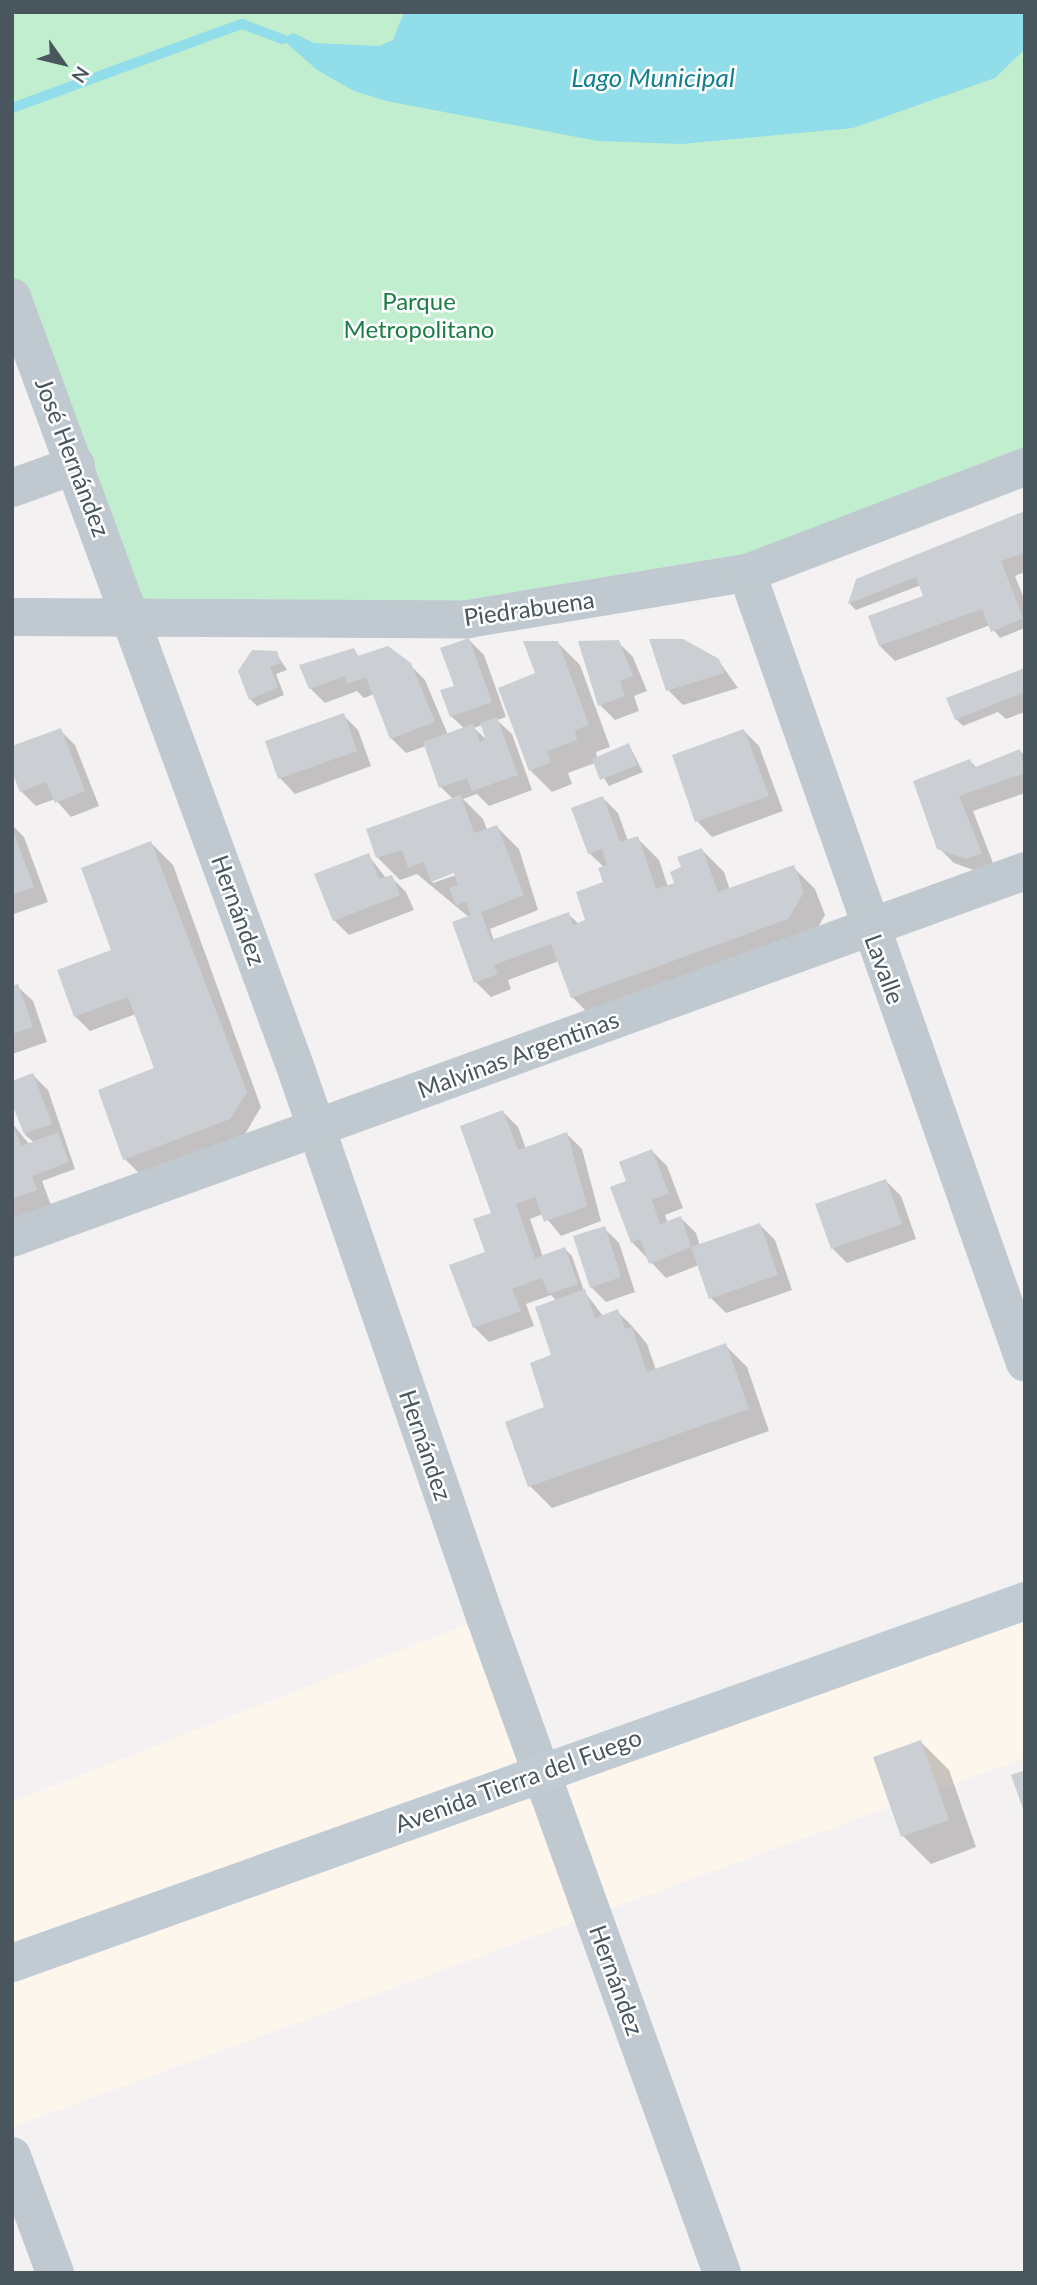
<!DOCTYPE html>
<html>
<head>
<meta charset="utf-8">
<style>
  body { margin:0 }
  #map { position:relative; width:1037px; height:2285px; overflow:hidden; background:#f3f1f1; font-family:Lato,sans-serif }
  div>[style] { position:absolute }
  .commercial>* { inset:0; background:#fcf6ed }
  .green>* { inset:0; background:#c2eed0 }
  .water>* { inset:0; background:#91dde9 }
  .shadow>* { inset:0; background:#0003 }
  .stream>* { height:10px; margin:-5px; padding:0 5px; transform-origin:5px; border-radius:5px; background:#91dde9 }
  .building>* { inset:0; background:#cbcfd3 }
  .street>* { height:38px; margin:-19px; padding:0 19px; transform-origin:19px; border-radius:19px; background:#bfc9cf }
  .secondary>* { height:38px; margin:-19px; padding:0 19px; transform-origin:19px; border-radius:19px; background:#c0cbd4 }
  span { translate:-50% -50%; white-space:nowrap; text-align:center; line-height:1.15; -webkit-text-stroke:5px #fff; paint-order:stroke }
  .park-label { font-size:24px; color:#1c7e46 }
  .street-label { font-size:24px; color:#49565e }
  .water-label { font-size:26px; color:#138091; font-style:italic }
  .frame { position:absolute; inset:0; border:14px solid #49565e; pointer-events:none }
  .north { position:absolute; left:28px; top:28px; width:70px; height:70px; -webkit-text-stroke:5px #fff; paint-order:stroke; rotate:124deg; font-size:19px; font-weight:700; line-height:28px; text-align:center; color:#49565e }
  .north::after { content:''; display:block; margin:auto; width:24px; height:32px; background:#49565e; clip-path:polygon(50% 0,100% 100%,50% 72%,0 100%) }
</style>
</head>
<body>
<div id="map">
  <div class="commercial">
    <i style="clip-path:polygon(1025px 1601px,1025px 1758px,12px 2127px,12px 1802px,485px 1617px,541px 1770px)"></i>
  </div>
  <div class="green">
    <i style="clip-path:polygon(12px 12px,1025px 12px,1025px 467px,747px 573px,468px 619px,133px 617px,12px 298px)"></i>
  </div>
  <div class="water">
    <i style="clip-path:polygon(404px 12px,1025px 12px,1025px 49px,995px 78px,853px 128px,682px 144px,598px 141px,386px 101px,354px 91px,317px 70px,282px 39px,293px 33px,314px 43px,379px 46px,393px 40px)"></i>
  </div>
  <div class="shadow">
    <i style="clip-path:polygon(1025px 513px,1025px 572px,1015px 576px,1025px 601px,1025px 628px,1000px 638px,990px 625px,895px 661px,880px 646px,870px 617px,925px 597px,921px 585px,856px 610px,850px 604px,858px 580px)"></i>
    <i style="clip-path:polygon(evenodd,469px 640px,484px 655px,506px 717px,497px 720px,512px 734px,532px 790px,489px 806px,477px 794px,463px 799px,483px 819px,487px 830px,497px 827px,519px 849px,538px 910px,490px 929px,494px 941px,568px 914px,579px 924px,588px 921px,606px 883px,605px 868px,589px 853px,603px 798px,618px 813px,628px 841px,637px 838px,659px 860px,668px 887px,676px 884px,702px 850px,724px 872px,730px 890px,793px 867px,815px 889px,825px 915px,810px 941px,594px 1019px,572px 997px,559px 961px,508px 980px,511px 989px,491px 997px,476px 982px,470px 918px,417px 874px,400px 880px,378px 858px,368px 830px,454px 800px,441px 787px,426px 746px,406px 753px,391px 738px,374px 694px,364px 698px,357px 691px,325px 703px,310px 688px,353px 650px,360px 657px,409px 664px,425px 680px,448px 735px,465px 729px,451px 716px,469px 640px,482px 725px,489px 742px,474px 728px,482px 725px,469px 640px,456px 871px,456px 875px,433px 883px,431px 880px,456px 871px)"></i>
    <i style="clip-path:polygon(618px 642px,633px 657px,647px 691px,634px 696px,639px 711px,615px 720px,600px 705px)"></i>
    <i style="clip-path:polygon(558px 643px,580px 665px,610px 747px,596px 752px,597px 758px,629px 745px,643px 772px,609px 786px,595px 763px,568px 773px,572px 784px,552px 792px,530px 770px,537px 674px)"></i>
    <i style="clip-path:polygon(276px 653px,287px 670px,276px 674px,284px 695px,257px 706px,250px 699px)"></i>
    <i style="clip-path:polygon(718px 660px,738px 688px,683px 705px,668px 690px)"></i>
    <i style="clip-path:polygon(1025px 670px,1025px 712px,1006px 719px,998px 712px,963px 726px,956px 719px)"></i>
    <i style="clip-path:polygon(343px 715px,358px 730px,371px 766px,295px 794px,280px 778px,267px 742px)"></i>
    <i style="clip-path:polygon(60px 730px,75px 745px,99px 806px,71px 817px,55px 799px,36px 806px,21px 791px)"></i>
    <i style="clip-path:polygon(744px 731px,759px 746px,783px 811px,712px 837px,697px 821px,674px 756px)"></i>
    <i style="clip-path:polygon(1020px 751px,1025px 756px,1025px 793px,973px 811px,995px 868px,982px 873px,954px 863px,939px 848px,970px 761px,977px 768px)"></i>
    <i style="clip-path:polygon(12px 825px,24px 837px,48px 902px,14px 914px)"></i>
    <i style="clip-path:polygon(151px 843px,173px 865px,261px 1107px,245px 1134px,140px 1174px,125px 1159px,158px 1070px,136px 1014px,90px 1031px,75px 1016px,113px 951px)"></i>
    <i style="clip-path:polygon(368px 855px,386px 878px,391px 877px,406px 892px,414px 910px,349px 935px,334px 920px)"></i>
    <i style="clip-path:polygon(17px 986px,33px 1001px,47px 1042px,12px 1054px,12px 988px)"></i>
    <i style="clip-path:polygon(33px 1075px,48px 1090px,75px 1169px,42px 1181px,51px 1205px,12px 1219px,12px 1123px,29px 1144px,34px 1142px,26px 1136px,12px 1099px)"></i>
    <i style="clip-path:polygon(503px 1112px,518px 1127px,526px 1149px,567px 1134px,582px 1149px,601px 1221px,561px 1236px,543px 1214px,530px 1219px,543px 1257px,565px 1249px,572px 1256px,584px 1291px,603px 1316px,617px 1311px,632px 1326px,647px 1344px,656px 1370px,725px 1345px,747px 1367px,769px 1431px,552px 1508px,530px 1486px,548px 1408px,557px 1301px,551px 1295px,526px 1304px,534px 1326px,489px 1342px,474px 1327px,493px 1214px)"></i>
    <i style="clip-path:polygon(652px 1151px,667px 1166px,683px 1208px,665px 1215px,668px 1223px,681px 1218px,696px 1233px,700px 1246px,760px 1225px,775px 1240px,792px 1290px,726px 1313px,711px 1298px,699px 1265px,666px 1278px,632px 1242px,628px 1182px)"></i>
    <i style="clip-path:polygon(886px 1181px,901px 1196px,916px 1239px,847px 1263px,832px 1248px)"></i>
    <i style="clip-path:polygon(604px 1228px,619px 1243px,635px 1292px,606px 1302px,591px 1287px)"></i>
    <i style="clip-path:polygon(921px 1742px,949px 1770px,976px 1847px,931px 1864px,903px 1836px)"></i>
  </div>
  <div class="stream">
    <i style="left:12px;top:108px;width:245px;rotate:-20.1deg"></i>
    <i style="left:242px;top:24px;width:43px;rotate:20.6deg"></i>
  </div>
  <div class="building">
    <i style="clip-path:polygon(1025px 511px,1025px 553px,1001px 561px,1023px 618px,991px 632px,982px 609px,879px 646px,868px 616px,923px 596px,916px 577px,848px 604px,856px 579px)"></i>
    <i style="clip-path:polygon(469px 638px,492px 702px,450px 717px,440px 690px,454px 686px,440px 648px)"></i>
    <i style="clip-path:polygon(649px 639px,683px 639px,719px 659px,724px 673px,666px 691px)"></i>
    <i style="clip-path:polygon(619px 640px,633px 676px,620px 681px,625px 696px,598px 706px,578px 641px)"></i>
    <i style="clip-path:polygon(523px 641px,558px 641px,589px 725px,575px 730px,577px 740px,547px 751px,551px 762px,529px 771px,498px 688px,535px 673px)"></i>
    <i style="clip-path:polygon(388px 646px,411px 663px,435px 722px,390px 739px,366px 677px,347px 684px,345px 676px,309px 689px,299px 665px,354px 648px,358px 656px)"></i>
    <i style="clip-path:polygon(252px 650px,277px 651px,281px 663px,270px 667px,278px 687px,249px 700px,238px 671px)"></i>
    <i style="clip-path:polygon(1025px 668px,1025px 692px,955px 720px,946px 698px)"></i>
    <i style="clip-path:polygon(344px 713px,357px 751px,278px 779px,265px 741px)"></i>
    <i style="clip-path:polygon(497px 717px,518px 775px,472px 791px,467px 778px,439px 788px,423px 742px,473px 724px,480px 742px,486px 740px,480px 723px)"></i>
    <i style="clip-path:polygon(61px 728px,85px 791px,55px 803px,46px 782px,20px 792px,12px 772px,12px 746px)"></i>
    <i style="clip-path:polygon(744px 729px,769px 796px,695px 822px,672px 755px)"></i>
    <i style="clip-path:polygon(629px 743px,637px 765px,600px 780px,592px 759px)"></i>
    <i style="clip-path:polygon(1020px 749px,1025px 773px,959px 796px,982px 853px,966px 859px,937px 849px,913px 781px,970px 759px,973px 768px)"></i>
    <i style="clip-path:polygon(461px 795px,474px 833px,497px 825px,524px 895px,481px 912px,491px 940px,569px 912px,573px 925px,585px 920px,576px 892px,603px 882px,598px 868px,607px 865px,602px 849px,588px 854px,571px 808px,603px 796px,620px 842px,638px 836px,656px 889px,674px 883px,670px 872px,681px 867px,677px 857px,702px 848px,718px 892px,794px 865px,804px 892px,788px 919px,571px 998px,551px 944px,494px 965px,498px 974px,474px 983px,452px 922px,471px 915px,466px 902px,456px 905px,449px 888px,458px 885px,454px 873px,431px 882px,424px 862px,408px 868px,402px 850px,376px 858px,366px 829px)"></i>
    <i style="clip-path:polygon(12px 828px,34px 887px,12px 895px)"></i>
    <i style="clip-path:polygon(151px 841px,247px 1092px,230px 1119px,123px 1160px,98px 1090px,154px 1068px,128px 997px,74px 1017px,57px 970px,111px 950px,81px 868px)"></i>
    <i style="clip-path:polygon(369px 853px,379px 879px,392px 875px,400px 895px,333px 921px,314px 874px)"></i>
    <i style="clip-path:polygon(18px 984px,33px 1027px,12px 1034px,12px 986px)"></i>
    <i style="clip-path:polygon(33px 1073px,52px 1124px,24px 1134px,12px 1104px,12px 1081px)"></i>
    <i style="clip-path:polygon(503px 1110px,518px 1150px,567px 1132px,587px 1206px,544px 1222px,535px 1197px,516px 1204px,535px 1258px,565px 1247px,578px 1284px,548px 1294px,542px 1278px,512px 1289px,521px 1311px,473px 1328px,449px 1265px,485px 1252px,473px 1219px,491px 1213px,460px 1126px)"></i>
    <i style="clip-path:polygon(12px 1122px,21px 1146px,58px 1132px,69px 1162px,32px 1176px,37px 1190px,12px 1199px)"></i>
    <i style="clip-path:polygon(652px 1149px,669px 1193px,652px 1200px,660px 1224px,681px 1216px,691px 1247px,649px 1264px,640px 1239px,631px 1243px,610px 1187px,626px 1181px,619px 1162px)"></i>
    <i style="clip-path:polygon(886px 1179px,902px 1224px,831px 1249px,815px 1204px)"></i>
    <i style="clip-path:polygon(760px 1223px,778px 1275px,709px 1299px,691px 1247px)"></i>
    <i style="clip-path:polygon(605px 1226px,621px 1277px,590px 1288px,573px 1236px)"></i>
    <i style="clip-path:polygon(585px 1289px,595px 1318px,618px 1309px,625px 1329px,632px 1327px,647px 1372px,726px 1343px,749px 1409px,528px 1487px,505px 1422px,544px 1407px,530px 1363px,551px 1355px,535px 1307px)"></i>
    <i style="clip-path:polygon(921px 1740px,949px 1820px,901px 1837px,873px 1757px)"></i>
    <i style="clip-path:polygon(1025px 1770px,1025px 1812px,1024px 1812px,1011px 1775px)"></i>
  </div>
  <div class="street">
    <i style="left:12px;top:297px;width:819px;rotate:69.8deg"></i>
    <i style="left:295px;top:1066px;width:583px;rotate:70.97deg"></i>
    <i style="left:485px;top:1617px;width:697px;rotate:70.14deg"></i>
    <i style="left:12px;top:488px;width:68px;rotate:-19.8deg"></i>
    <i style="left:747px;top:573px;width:837px;rotate:70.61deg"></i>
    <i style="left:12px;top:617px;width:456px;rotate:0.3deg"></i>
    <i style="left:468px;top:619px;width:283px;rotate:-9.4deg"></i>
    <i style="left:747px;top:573px;width:298px;rotate:-20.9deg"></i>
    <i style="left:12px;top:1238px;width:1077px;rotate:-19.91deg"></i>
    <i style="left:12px;top:2156px;width:125px;rotate:69.8deg"></i>
  </div>
  <div class="secondary">
    <i style="left:12px;top:1963px;width:1076px;rotate:-19.66deg"></i>
  </div>
  <div class="park-label">
    <span style="left:419px;top:315px">Parque<br>Metropolitano</span>
  </div>
  <div class="street-label">
    <span style="left:73px;top:457px;rotate:69deg">José Hernández</span>
    <span style="left:529px;top:608px;rotate:-8deg">Piedrabuena</span>
    <span style="left:239px;top:910px;rotate:70deg">Hernández</span>
    <span style="left:885px;top:969px;rotate:70deg">Lavalle</span>
    <span style="left:518px;top:1054px;rotate:-20deg">Malvinas Argentinas</span>
    <span style="left:426px;top:1445px;rotate:71deg">Hernández</span>
    <span style="left:518px;top:1780px;rotate:-20deg">Avenida Tierra del Fuego</span>
    <span style="left:617px;top:1980px;rotate:70deg">Hernández</span>
  </div>
  <div class="water-label">
    <span style="left:653px;top:78px">Lago Municipal</span>
  </div>
  <div class="frame"></div>
  <div class="north">N</div>
</div>
</body>
</html>
